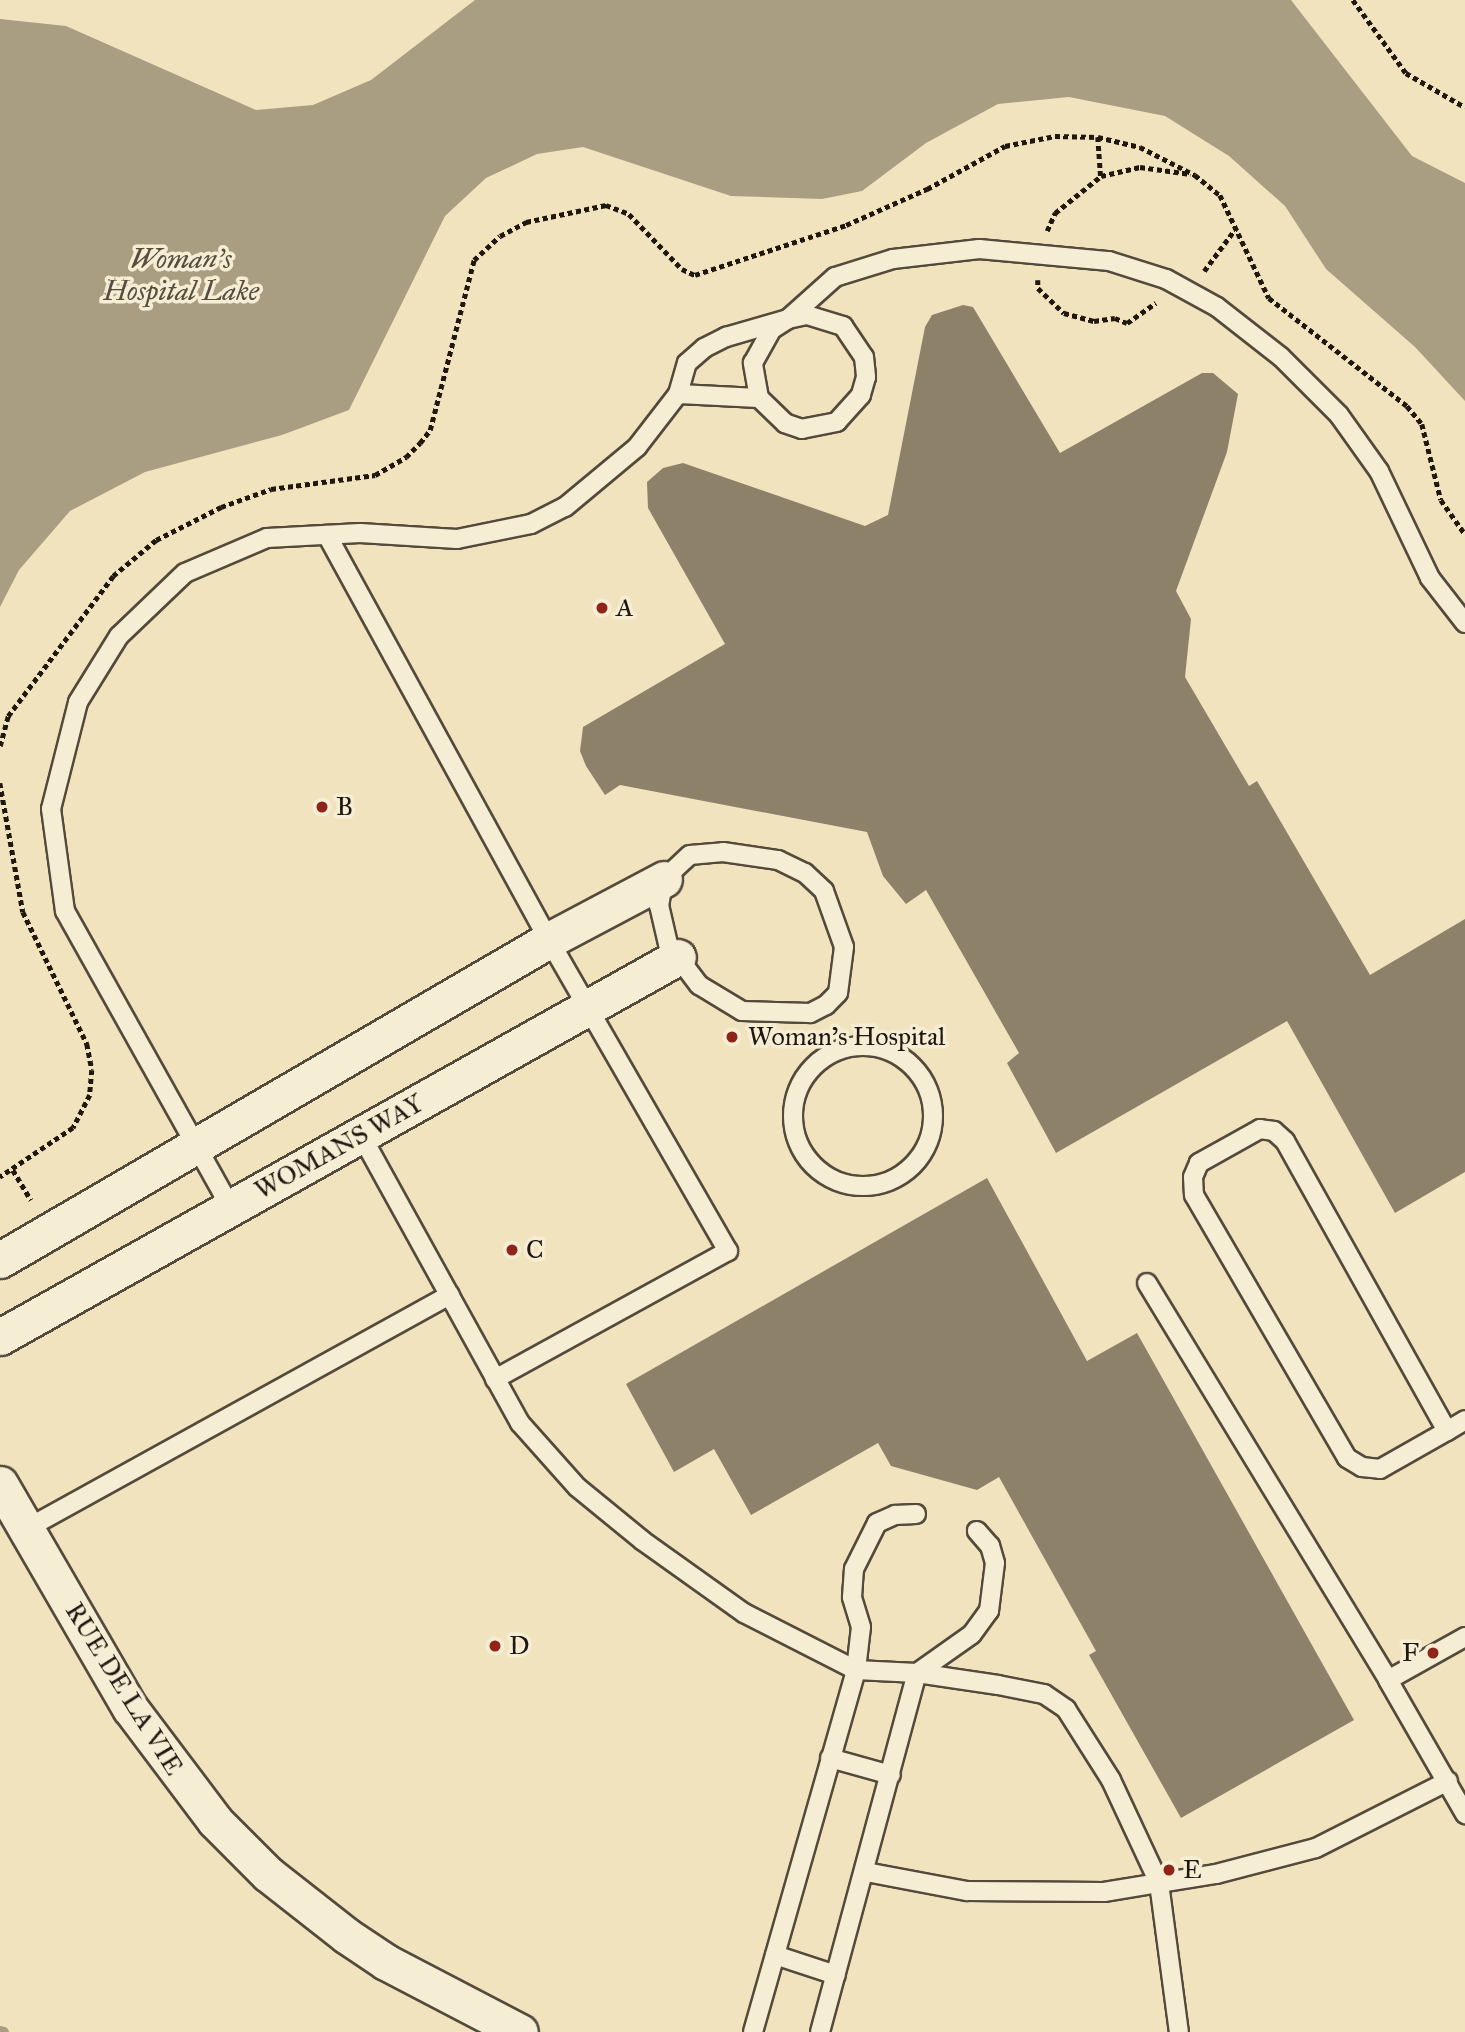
<!DOCTYPE html>
<html>
<head>
<meta charset="utf-8">
<style>
  body { margin:0 }
  #map { position:relative; width:1465px; height:2032px; overflow:hidden; background:#f1e3be; font-family:"IM FELL Great Primer",serif }
  div>[style] { position:absolute }
  .water>* { inset:0; background:#aa9e82 }
  .stream>* { height:10px; margin:-5px; padding:0 5px; transform-origin:5px; border-radius:5px; background:#aa9e82 }
  .building>* { inset:0; background:#8d816a }
  .path>* { height:4.5px; margin-top:-2.25px; transform-origin:0; background:repeating-linear-gradient(90deg,#20170f 0 5px,transparent 0 8.5px) }
  .roads { filter:drop-shadow(2px 0 #544a3b) drop-shadow(-2px 0 #544a3b) drop-shadow(0 2px #544a3b) drop-shadow(0 -2px #544a3b) }
  .service>* { height:18px; margin:-9px; padding:0 9px; transform-origin:9px; border-radius:9px; background:#f6edd5 }
  .service>.ring { margin:-9px; padding:0; box-sizing:content-box; background:none; border:18px solid #f6edd5; border-radius:50% }
  .minor>* { height:35px; margin:-17.5px; padding:0 17.5px; transform-origin:17.5px; border-radius:17.5px; background:#f6edd5 }
  .dots>* { width:19px; height:19px; translate:-50% -50%; box-sizing:border-box; border:4px solid #f6edd5; border-radius:50% }
  span { translate:-50% -50%; white-space:nowrap; text-align:center; line-height:1.15; -webkit-text-stroke:7px #f6edd5; paint-order:stroke }
  .poi-label { font-size:26px; color:#20170f }
  .left { translate:0 -50%; text-align:left }
  .right { translate:-100% -50%; text-align:right }
  .street-label { font-size:26px; color:#20170f }
  .water-label { font-size:28px; color:#574d3d; font-style:italic }
</style>
</head>
<body>
<div id="map">
  <div class="water">
    <i style="clip-path:polygon(475px 0,1291px 0,1412px 156px,1465px 183px,1465px 401px,1415px 347px,1326px 269px,1285px 206px,1229px 156px,1165px 116px,1069px 97px,998px 104px,926px 143px,862px 191px,822px 199px,731px 196px,583px 147px,537px 154px,486px 178px,445px 216px,349px 410px,282px 435px,145px 472px,70px 511px,19px 570px,0 607px,0 19px,66px 26px,256px 110px,313px 105px,371px 80px)"></i>
  </div>
  <div class="stream">
    <i style="left:0;top:2031px;width:4px;rotate:14deg"></i>
  </div>
  <div class="building">
    <i style="clip-path:polygon(963px 305px,973px 307px,1060px 453px,1202px 373px,1213px 373px,1238px 394px,1227px 452px,1176px 591px,1191px 619px,1185px 677px,1249px 786px,1257px 781px,1370px 975px,1465px 919px,1465px 1172px,1395px 1213px,1287px 1021px,1056px 1153px,1007px 1063px,1019px 1053px,926px 890px,906px 904px,883px 876px,867px 832px,620px 785px,605px 795px,586px 766px,580px 751px,583px 727px,725px 644px,648px 508px,647px 482px,663px 468px,683px 463px,865px 526px,888px 515px,925px 327px,932px 315px)"></i>
    <i style="clip-path:polygon(987px 1178px,1087px 1361px,1137px 1333px,1354px 1720px,1181px 1818px,1089px 1655px,1096px 1651px,999px 1477px,977px 1490px,891px 1466px,878px 1443px,751px 1515px,714px 1449px,674px 1472px,626px 1384px)"></i>
  </div>
  <div class="path">
    <i style="left:1353px;top:0;width:90px;rotate:54deg"></i>
    <i style="left:1406px;top:73px;width:68px;rotate:30deg"></i>
    <i style="left:1098px;top:137px;width:39px;rotate:86deg"></i>
    <i style="left:1047px;top:231px;width:20px;rotate:-66deg"></i>
    <i style="left:1055px;top:213px;width:59px;rotate:-38.8deg"></i>
    <i style="left:1101px;top:176px;width:40px;rotate:-13deg"></i>
    <i style="left:1140px;top:167px;width:51px;rotate:7.8deg"></i>
    <i style="left:1204px;top:271px;width:54px;rotate:-53.3deg"></i>
    <i style="left:1038px;top:280px;width:8px;rotate:90deg"></i>
    <i style="left:1038px;top:288px;width:36px;rotate:44deg"></i>
    <i style="left:1064px;top:313px;width:31px;rotate:15deg"></i>
    <i style="left:1094px;top:321px;width:21px;rotate:-8deg"></i>
    <i style="left:1115px;top:318px;width:13px;rotate:23deg"></i>
    <i style="left:1127px;top:323px;width:35px;rotate:-35deg"></i>
    <i style="left:0;top:746px;width:31px;rotate:-75deg"></i>
    <i style="left:8px;top:716px;width:175px;rotate:-53.1deg"></i>
    <i style="left:113px;top:576px;width:56px;rotate:-39.9deg"></i>
    <i style="left:156px;top:540px;width:73px;rotate:-26.9deg"></i>
    <i style="left:221px;top:507px;width:53px;rotate:-19.8deg"></i>
    <i style="left:271px;top:489px;width:105px;rotate:-7.7deg"></i>
    <i style="left:375px;top:475px;width:36px;rotate:-30deg"></i>
    <i style="left:406px;top:457px;width:20px;rotate:-45deg"></i>
    <i style="left:420px;top:443px;width:16px;rotate:-52deg"></i>
    <i style="left:430px;top:430px;width:176px;rotate:-75.5deg"></i>
    <i style="left:474px;top:260px;width:35px;rotate:-43deg"></i>
    <i style="left:500px;top:236px;width:30px;rotate:-28deg"></i>
    <i style="left:526px;top:222px;width:82px;rotate:-12deg"></i>
    <i style="left:606px;top:205px;width:25px;rotate:21deg"></i>
    <i style="left:629px;top:214px;width:76px;rotate:46.1deg"></i>
    <i style="left:682px;top:269px;width:14px;rotate:25deg"></i>
    <i style="left:695px;top:275px;width:159px;rotate:-18.3deg"></i>
    <i style="left:846px;top:225px;width:89px;rotate:-24deg"></i>
    <i style="left:927px;top:189px;width:89px;rotate:-28.9deg"></i>
    <i style="left:1005px;top:146px;width:51px;rotate:-11.3deg"></i>
    <i style="left:1055px;top:136px;width:43px;rotate:1.3deg"></i>
    <i style="left:1098px;top:137px;width:43px;rotate:13.4deg"></i>
    <i style="left:1140px;top:147px;width:62px;rotate:27deg"></i>
    <i style="left:1195px;top:175px;width:32px;rotate:39deg"></i>
    <i style="left:1220px;top:195px;width:114px;rotate:64.6deg"></i>
    <i style="left:1269px;top:298px;width:175px;rotate:38deg"></i>
    <i style="left:1407px;top:406px;width:23px;rotate:50deg"></i>
    <i style="left:1422px;top:424px;width:78px;rotate:76deg"></i>
    <i style="left:1441px;top:500px;width:42px;rotate:54.8deg"></i>
    <i style="left:0;top:783px;width:131px;rotate:79.9deg"></i>
    <i style="left:23px;top:912px;width:147px;rotate:64.1deg"></i>
    <i style="left:87px;top:1044px;width:26px;rotate:79deg"></i>
    <i style="left:92px;top:1070px;width:25px;rotate:95deg"></i>
    <i style="left:90px;top:1095px;width:37px;rotate:117deg"></i>
    <i style="left:73px;top:1128px;width:88px;rotate:146.1deg"></i>
    <i style="left:13px;top:1170px;width:35px;rotate:59deg"></i>
  </div>
  <div class="roads">
    <div class="service">
      <i style="left:678px;top:394px;width:81px;rotate:2.8deg"></i>
      <i style="left:327px;top:535px;width:462px;rotate:61.3deg"></i>
      <i style="left:549px;top:940px;width:359px;rotate:60.1deg"></i>
      <i style="left:728px;top:1251px;width:266px;rotate:151.2deg"></i>
      <i style="left:723px;top:852px;width:56px;rotate:8.3deg"></i>
      <i style="left:778px;top:860px;width:30px;rotate:26deg"></i>
      <i style="left:805px;top:873px;width:26px;rotate:43deg"></i>
      <i style="left:824px;top:891px;width:59px;rotate:70.3deg"></i>
      <i style="left:844px;top:947px;width:46px;rotate:97.4deg"></i>
      <i style="left:838px;top:993px;width:17px;rotate:135deg"></i>
      <i style="left:826px;top:1005px;width:18px;rotate:153deg"></i>
      <i style="left:810px;top:1013px;width:68px;rotate:-178.3deg"></i>
      <i style="left:742px;top:1011px;width:50px;rotate:-148.8deg"></i>
      <i style="left:699px;top:985px;width:51px;rotate:-127.1deg"></i>
      <i style="left:668px;top:944px;width:39px;rotate:-103deg"></i>
      <i style="left:659px;top:906px;width:27px;rotate:-80deg"></i>
      <i style="left:664px;top:879px;width:35px;rotate:-43deg"></i>
      <i style="left:690px;top:855px;width:33px;rotate:-5deg"></i>
      <i class="ring" style="left:793px;top:1046px;width:122px;height:122px"></i>
      <i style="left:361px;top:1135px;width:329px;rotate:61.1deg"></i>
      <i style="left:520px;top:1423px;width:86px;rotate:48.3deg"></i>
      <i style="left:577px;top:1487px;width:85px;rotate:39.3deg"></i>
      <i style="left:643px;top:1541px;width:124px;rotate:35.5deg"></i>
      <i style="left:744px;top:1613px;width:126px;rotate:27deg"></i>
      <i style="left:856px;top:1670px;width:61px;rotate:2.8deg"></i>
      <i style="left:917px;top:1673px;width:82px;rotate:8.4deg"></i>
      <i style="left:998px;top:1685px;width:47px;rotate:11.1deg"></i>
      <i style="left:1044px;top:1694px;width:27px;rotate:34deg"></i>
      <i style="left:1066px;top:1709px;width:84px;rotate:57.6deg"></i>
      <i style="left:1111px;top:1780px;width:114px;rotate:65deg"></i>
      <i style="left:1159px;top:1883px;width:150px;rotate:82.4deg"></i>
      <i style="left:231px;top:1208px;width:340px;rotate:-119.2deg"></i>
      <i style="left:65px;top:911px;width:103px;rotate:-97.8deg"></i>
      <i style="left:51px;top:809px;width:110px;rotate:-75.8deg"></i>
      <i style="left:78px;top:702px;width:78px;rotate:-58.2deg"></i>
      <i style="left:119px;top:636px;width:91px;rotate:-43.7deg"></i>
      <i style="left:185px;top:573px;width:89px;rotate:-23.1deg"></i>
      <i style="left:267px;top:538px;width:93px;rotate:-3.1deg"></i>
      <i style="left:360px;top:533px;width:97px;rotate:3.5deg"></i>
      <i style="left:457px;top:539px;width:76px;rotate:-11.5deg"></i>
      <i style="left:531px;top:524px;width:38px;rotate:-27deg"></i>
      <i style="left:565px;top:507px;width:94px;rotate:-39.8deg"></i>
      <i style="left:637px;top:447px;width:67px;rotate:-52.3deg"></i>
      <i style="left:678px;top:394px;width:32px;rotate:-74deg"></i>
      <i style="left:687px;top:363px;width:23px;rotate:-41deg"></i>
      <i style="left:704px;top:348px;width:25px;rotate:-27deg"></i>
      <i style="left:726px;top:337px;width:65px;rotate:-16.2deg"></i>
      <i style="left:788px;top:319px;width:19px;rotate:-12deg"></i>
      <i style="left:807px;top:315px;width:38px;rotate:17deg"></i>
      <i style="left:843px;top:326px;width:37px;rotate:56deg"></i>
      <i style="left:864px;top:357px;width:20px;rotate:84deg"></i>
      <i style="left:866px;top:377px;width:19px;rotate:106deg"></i>
      <i style="left:861px;top:395px;width:36px;rotate:132deg"></i>
      <i style="left:837px;top:422px;width:36px;rotate:169deg"></i>
      <i style="left:802px;top:429px;width:18px;rotate:-161deg"></i>
      <i style="left:785px;top:423px;width:36px;rotate:-136deg"></i>
      <i style="left:759px;top:398px;width:36px;rotate:-100deg"></i>
      <i style="left:753px;top:363px;width:38px;rotate:-61deg"></i>
      <i style="left:771px;top:330px;width:20px;rotate:-33deg"></i>
      <i style="left:788px;top:319px;width:63px;rotate:-41.8deg"></i>
      <i style="left:835px;top:277px;width:61px;rotate:-17.2deg"></i>
      <i style="left:893px;top:259px;width:87px;rotate:-6.6deg"></i>
      <i style="left:979px;top:249px;width:131px;rotate:5.3deg"></i>
      <i style="left:1109px;top:261px;width:60px;rotate:17.5deg"></i>
      <i style="left:1166px;top:279px;width:58px;rotate:28.8deg"></i>
      <i style="left:1217px;top:307px;width:81px;rotate:38deg"></i>
      <i style="left:1281px;top:357px;width:82px;rotate:45deg"></i>
      <i style="left:1339px;top:415px;width:69px;rotate:54.5deg"></i>
      <i style="left:1379px;top:471px;width:119px;rotate:64.5deg"></i>
      <i style="left:1430px;top:578px;width:57px;rotate:52.1deg"></i>
      <i style="left:1147px;top:1283px;width:464px;rotate:58.7deg"></i>
      <i style="left:1447px;top:1431px;width:332px;rotate:-119.2deg"></i>
      <i style="left:1285px;top:1141px;width:15px;rotate:-138deg"></i>
      <i style="left:1274px;top:1131px;width:14px;rotate:-172deg"></i>
      <i style="left:1260px;top:1129px;width:70px;rotate:150.9deg"></i>
      <i style="left:1199px;top:1163px;width:15px;rotate:113deg"></i>
      <i style="left:1193px;top:1177px;width:18px;rotate:87deg"></i>
      <i style="left:1194px;top:1195px;width:304px;rotate:59.8deg"></i>
      <i style="left:1347px;top:1458px;width:17px;rotate:31deg"></i>
      <i style="left:1362px;top:1467px;width:18px;rotate:6deg"></i>
      <i style="left:1380px;top:1469px;width:77px;rotate:-29.6deg"></i>
      <i style="left:1447px;top:1431px;width:21px;rotate:-31deg"></i>
      <i style="left:26px;top:1529px;width:484px;rotate:-28.9deg"></i>
      <i style="left:1465px;top:1637px;width:88px;rotate:150.8deg"></i>
      <i style="left:1388px;top:1680px;width:155px;rotate:60.1deg"></i>
      <i style="left:830px;top:1758px;width:63px;rotate:15.6deg"></i>
      <i style="left:866px;top:1872px;width:103px;rotate:10.7deg"></i>
      <i style="left:967px;top:1891px;width:137px;rotate:0.4deg"></i>
      <i style="left:1104px;top:1892px;width:56px;rotate:-9.3deg"></i>
      <i style="left:1159px;top:1883px;width:58px;rotate:-9deg"></i>
      <i style="left:1216px;top:1874px;width:103px;rotate:-14.6deg"></i>
      <i style="left:1316px;top:1848px;width:148px;rotate:-26.9deg"></i>
      <i style="left:775px;top:1955px;width:64px;rotate:18.2deg"></i>
      <i style="left:753px;top:2032px;width:376px;rotate:-74.1deg"></i>
      <i style="left:856px;top:1670px;width:43px;rotate:-83.4deg"></i>
      <i style="left:861px;top:1627px;width:31px;rotate:-107deg"></i>
      <i style="left:852px;top:1597px;width:28px;rotate:-86deg"></i>
      <i style="left:854px;top:1569px;width:51px;rotate:-63.4deg"></i>
      <i style="left:877px;top:1523px;width:20px;rotate:-24deg"></i>
      <i style="left:895px;top:1515px;width:21px;rotate:-3deg"></i>
      <i style="left:820px;top:2032px;width:372px;rotate:-74.9deg"></i>
      <i style="left:917px;top:1673px;width:67px;rotate:-35.3deg"></i>
      <i style="left:972px;top:1634px;width:29px;rotate:-54deg"></i>
      <i style="left:989px;top:1611px;width:48px;rotate:-82.9deg"></i>
      <i style="left:995px;top:1563px;width:18px;rotate:-106deg"></i>
      <i style="left:990px;top:1546px;width:20px;rotate:-131deg"></i>
    </div>
    <div class="minor">
      <i style="left:0;top:1260px;width:635px;rotate:-30.24deg"></i>
      <i style="left:549px;top:940px;width:130px;rotate:-27.9deg"></i>
      <i style="left:0;top:1337px;width:777px;rotate:-29.27deg"></i>
      <i style="left:0;top:1484px;width:259px;rotate:59.9deg"></i>
      <i style="left:130px;top:1708px;width:141px;rotate:53deg"></i>
      <i style="left:215px;top:1821px;width:75px;rotate:45deg"></i>
      <i style="left:268px;top:1874px;width:100px;rotate:38.1deg"></i>
      <i style="left:347px;top:1936px;width:47px;rotate:33.7deg"></i>
      <i style="left:386px;top:1962px;width:151px;rotate:27.6deg"></i>
    </div>
  </div>
  <div class="dots">
    <i style="left:602px;top:608px;background:#8f2418"></i>
    <i style="left:322px;top:807px;background:#8f2418"></i>
    <i style="left:732px;top:1037px;background:#8f2418"></i>
    <i style="left:512px;top:1250px;background:#8f2418"></i>
    <i style="left:495px;top:1646px;background:#8f2418"></i>
    <i style="left:1433px;top:1653px;background:#8f2418"></i>
    <i style="left:1169px;top:1870px;background:#8f2418"></i>
  </div>
  <div class="poi-label">
    <span class="left" style="left:616px;top:608px">A</span>
    <span class="left" style="left:336px;top:807px">B</span>
    <span class="left" style="left:748px;top:1037px">Woman's Hospital</span>
    <span class="left" style="left:526px;top:1250px">C</span>
    <span class="left" style="left:509px;top:1646px">D</span>
    <span class="right" style="left:1419px;top:1653px">F</span>
    <span class="left" style="left:1183px;top:1870px">E</span>
  </div>
  <div class="street-label">
    <span style="left:339px;top:1147px;rotate:-29deg">WOMANS WAY</span>
    <span style="left:124px;top:1689px;rotate:58deg">RUE DE LA VIE</span>
  </div>
  <div class="water-label">
    <span style="left:181px;top:275px">Woman's<br>Hospital Lake</span>
  </div>
</div>
</body>
</html>
